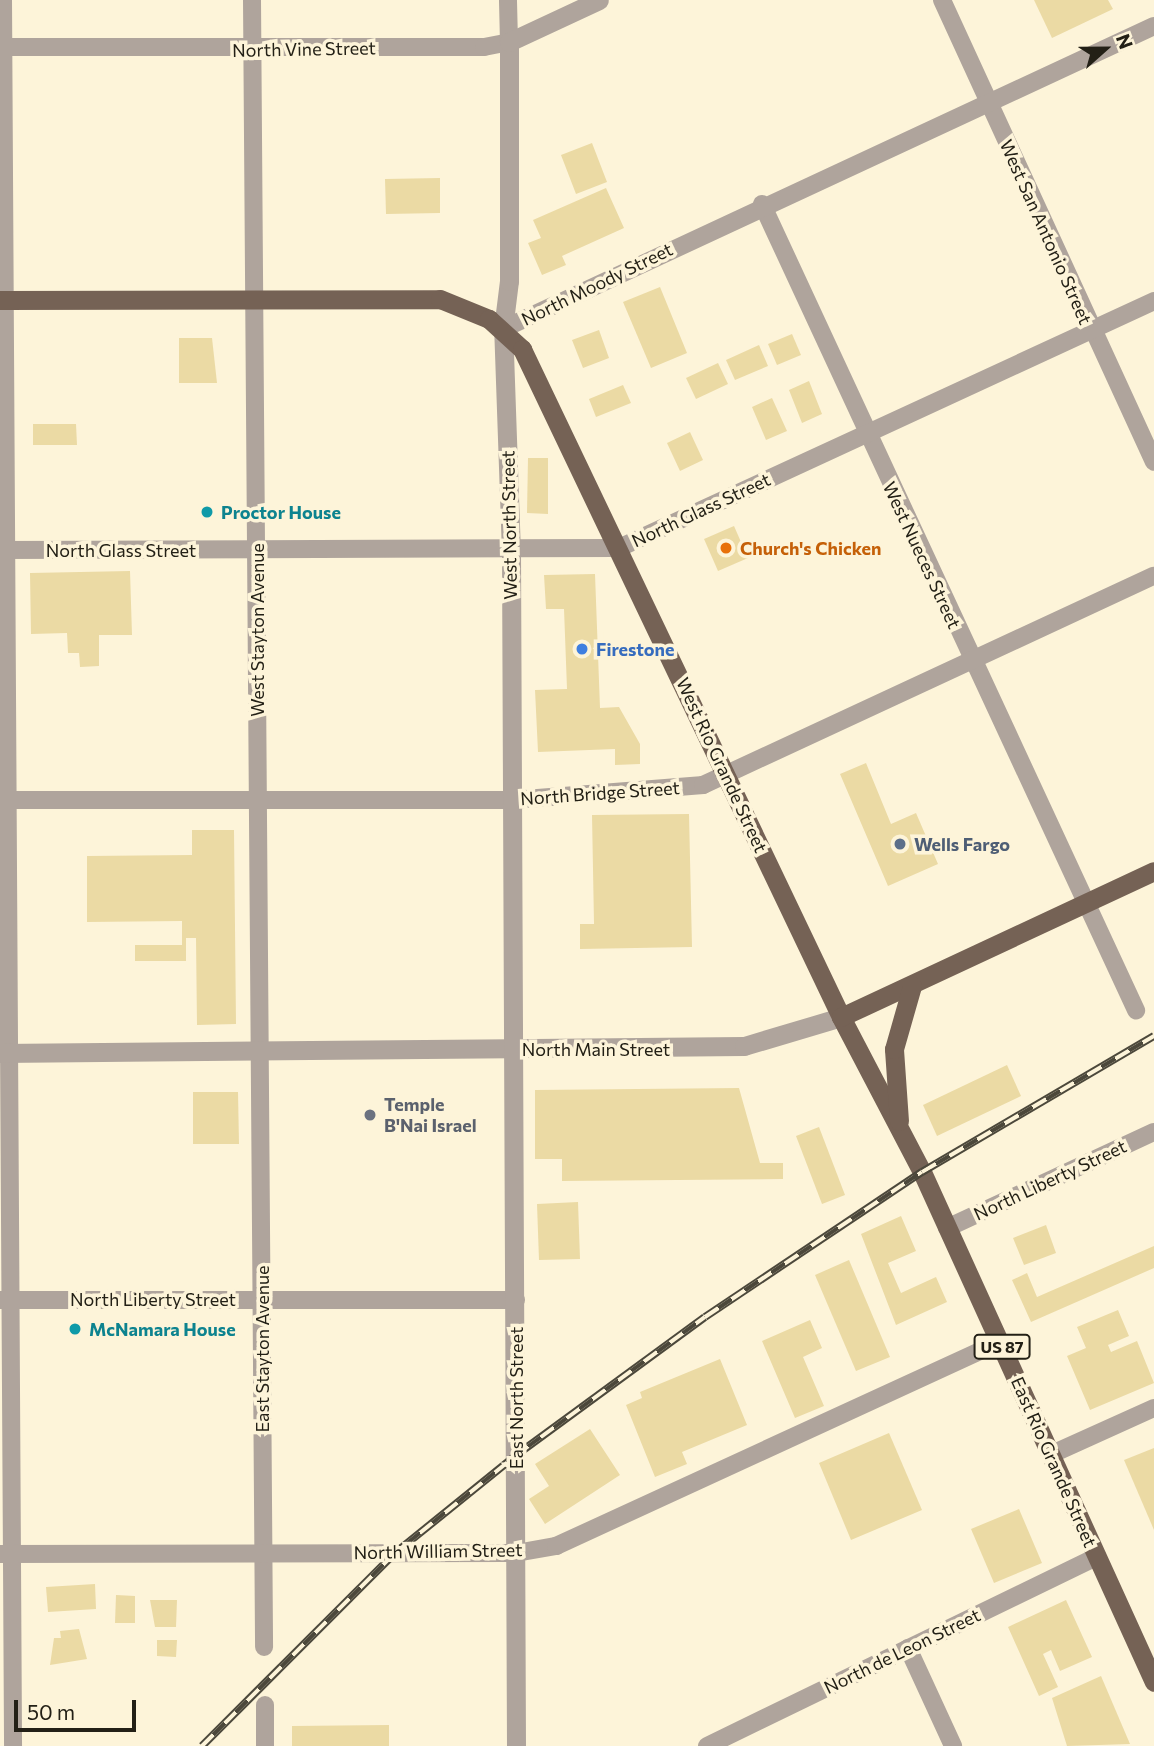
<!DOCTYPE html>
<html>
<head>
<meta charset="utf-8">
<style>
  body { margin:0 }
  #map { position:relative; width:1154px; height:1746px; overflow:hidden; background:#fdf4d9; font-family:Commissioner,sans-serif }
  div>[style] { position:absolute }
  .building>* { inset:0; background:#ebdaa4 }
  .minor>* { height:18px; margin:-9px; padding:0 9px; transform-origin:9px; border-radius:9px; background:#afa49c }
  .tertiary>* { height:19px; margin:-9.5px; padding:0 9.5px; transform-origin:9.5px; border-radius:9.5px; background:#afa49c }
  .primary>* { height:19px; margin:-9.5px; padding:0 9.5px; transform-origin:9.5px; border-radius:9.5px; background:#756255 }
  .rail>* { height:8px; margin-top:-4px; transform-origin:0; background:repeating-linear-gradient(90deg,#fdf4d9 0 16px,#4c483b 0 32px); box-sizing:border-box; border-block:2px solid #4c483b }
  .dots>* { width:19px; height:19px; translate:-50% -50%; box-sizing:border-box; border:4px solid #fdf4d9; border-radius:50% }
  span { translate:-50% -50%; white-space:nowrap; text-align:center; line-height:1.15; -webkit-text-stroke:7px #fdf4d9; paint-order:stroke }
  .shield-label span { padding:2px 5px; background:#fdf4d9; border:2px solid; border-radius:5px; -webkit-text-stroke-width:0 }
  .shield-label { font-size:16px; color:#232016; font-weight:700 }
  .street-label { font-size:18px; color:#232016 }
  .culture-label { font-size:18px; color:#0d838f; font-weight:700 }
  .left { translate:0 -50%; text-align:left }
  .food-label { font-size:18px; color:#c56008; font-weight:700 }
  .shop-label { font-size:18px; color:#366cbe; font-weight:700 }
  .service-label { font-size:18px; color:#4e5e75; font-weight:700 }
  .worship-label { font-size:18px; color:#5b616d; font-weight:700 }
  .north { position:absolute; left:1070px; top:14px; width:70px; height:70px; -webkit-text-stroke:5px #fdf4d9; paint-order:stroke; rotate:69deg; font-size:19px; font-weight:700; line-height:28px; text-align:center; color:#232016 }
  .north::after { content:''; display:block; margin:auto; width:24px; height:32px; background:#232016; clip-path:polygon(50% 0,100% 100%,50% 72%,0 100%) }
  .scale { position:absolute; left:14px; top:1700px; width:122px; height:32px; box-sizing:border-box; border:4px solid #232016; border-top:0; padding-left:9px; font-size:21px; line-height:24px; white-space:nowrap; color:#232016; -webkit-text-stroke:5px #fdf4d9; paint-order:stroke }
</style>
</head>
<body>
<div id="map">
  <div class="building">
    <i style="clip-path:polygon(1034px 0,1108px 0,1113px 9px,1052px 38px)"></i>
    <i style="clip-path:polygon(592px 143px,607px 182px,576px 194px,561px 155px)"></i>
    <i style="clip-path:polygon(440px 178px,440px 213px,386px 214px,385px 179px)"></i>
    <i style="clip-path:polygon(606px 188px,624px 228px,562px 256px,566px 265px,542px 275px,528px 243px,541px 238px,533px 220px)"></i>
    <i style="clip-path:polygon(660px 287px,687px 353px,651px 368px,623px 302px)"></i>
    <i style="clip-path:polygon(599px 330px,609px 358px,583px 368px,572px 340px)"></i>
    <i style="clip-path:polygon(792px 334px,801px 355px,777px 365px,768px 344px)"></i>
    <i style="clip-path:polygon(179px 338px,212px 338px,217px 383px,179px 383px)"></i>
    <i style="clip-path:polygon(759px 345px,768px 366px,735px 380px,726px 360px)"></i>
    <i style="clip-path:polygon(718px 363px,728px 384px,696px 399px,686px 378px)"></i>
    <i style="clip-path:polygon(809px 381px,822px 414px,802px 423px,789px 390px)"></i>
    <i style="clip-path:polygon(623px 385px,631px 403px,596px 417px,589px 399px)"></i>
    <i style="clip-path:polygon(772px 398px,787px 431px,766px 440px,752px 407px)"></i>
    <i style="clip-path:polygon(33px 424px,76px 424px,77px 445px,33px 445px)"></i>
    <i style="clip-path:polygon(690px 432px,703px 460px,680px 471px,667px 443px)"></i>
    <i style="clip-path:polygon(528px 458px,548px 458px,548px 514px,527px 513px)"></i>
    <i style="clip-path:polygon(734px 526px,748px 558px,718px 571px,704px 539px)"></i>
    <i style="clip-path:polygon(130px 571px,132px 635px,99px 635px,99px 666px,80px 667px,79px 653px,68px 653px,67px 633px,31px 634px,30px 573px)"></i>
    <i style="clip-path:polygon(595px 574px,600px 708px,619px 707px,640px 744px,640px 764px,615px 765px,615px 749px,538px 752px,535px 690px,567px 689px,564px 609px,546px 609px,544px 575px)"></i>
    <i style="clip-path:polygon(866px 763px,891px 824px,916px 813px,938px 864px,888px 886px,840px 774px)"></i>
    <i style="clip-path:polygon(689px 814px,692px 947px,580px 949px,580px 924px,594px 924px,592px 815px)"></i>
    <i style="clip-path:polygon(192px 830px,234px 830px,236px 1024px,197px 1025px,196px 938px,186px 938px,186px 961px,135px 961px,135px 945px,182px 945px,182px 921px,87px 922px,87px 856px,192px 855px)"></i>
    <i style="clip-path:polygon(1007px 1065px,1021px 1096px,937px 1136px,923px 1105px)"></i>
    <i style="clip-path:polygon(739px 1088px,760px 1163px,783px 1163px,783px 1179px,562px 1181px,562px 1159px,535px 1159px,535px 1090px)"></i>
    <i style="clip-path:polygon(193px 1092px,238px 1092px,239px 1144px,193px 1144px)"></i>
    <i style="clip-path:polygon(819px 1127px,845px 1195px,822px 1204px,796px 1136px)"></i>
    <i style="clip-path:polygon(578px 1202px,580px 1259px,539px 1260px,537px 1204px)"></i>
    <i style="clip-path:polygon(901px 1216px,916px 1251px,888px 1263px,901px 1293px,936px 1277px,947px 1302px,896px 1325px,861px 1234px)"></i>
    <i style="clip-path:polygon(1046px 1225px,1056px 1253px,1024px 1265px,1013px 1238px)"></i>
    <i style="clip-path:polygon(1154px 1246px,1154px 1268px,1031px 1322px,1012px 1280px,1027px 1273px,1037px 1297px)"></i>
    <i style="clip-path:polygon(849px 1260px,890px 1357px,856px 1371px,815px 1275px)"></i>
    <i style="clip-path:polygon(1118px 1310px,1129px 1336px,1108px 1345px,1111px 1352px,1137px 1341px,1154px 1383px,1090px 1410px,1067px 1356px,1086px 1348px,1077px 1327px)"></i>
    <i style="clip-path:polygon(810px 1320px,822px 1348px,803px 1357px,824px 1406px,795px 1418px,762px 1341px)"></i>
    <i style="clip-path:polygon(720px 1359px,747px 1425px,682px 1452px,687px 1464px,655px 1477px,626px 1405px,642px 1398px,640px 1392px)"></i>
    <i style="clip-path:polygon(590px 1429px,620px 1475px,545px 1524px,529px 1499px,549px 1486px,535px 1464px)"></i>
    <i style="clip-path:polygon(889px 1433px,922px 1510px,851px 1540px,819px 1463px)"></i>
    <i style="clip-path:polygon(1154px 1448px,1154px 1530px,1124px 1460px)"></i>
    <i style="clip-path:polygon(1019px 1509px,1042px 1563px,994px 1583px,971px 1529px)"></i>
    <i style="clip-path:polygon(95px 1584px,96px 1609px,48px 1612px,46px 1587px)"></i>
    <i style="clip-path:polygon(116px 1595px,135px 1596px,135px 1623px,115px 1623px)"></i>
    <i style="clip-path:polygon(150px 1600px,177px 1600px,176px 1627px,155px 1627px)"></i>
    <i style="clip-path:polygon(1066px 1600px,1092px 1657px,1060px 1671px,1051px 1650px,1043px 1654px,1058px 1687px,1039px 1696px,1008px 1627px)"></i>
    <i style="clip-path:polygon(79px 1629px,87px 1659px,50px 1665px,54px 1638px,61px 1638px,60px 1631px)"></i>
    <i style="clip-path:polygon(157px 1640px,177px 1640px,176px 1657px,157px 1656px)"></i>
    <i style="clip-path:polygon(1101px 1676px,1130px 1744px,1067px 1746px,1052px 1698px)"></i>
    <i style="clip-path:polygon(389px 1725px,389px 1746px,292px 1746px,292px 1726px)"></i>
  </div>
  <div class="minor">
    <i style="left:3px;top:0;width:1746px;rotate:89.67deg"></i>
    <i style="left:252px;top:0;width:1647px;rotate:89.58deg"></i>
    <i style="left:942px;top:0;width:508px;rotate:65.35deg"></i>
    <i style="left:0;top:47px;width:484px"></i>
    <i style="left:484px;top:47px;width:25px;rotate:-11deg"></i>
    <i style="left:509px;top:42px;width:42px;rotate:-91.4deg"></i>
    <i style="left:762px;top:204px;width:889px;rotate:65.11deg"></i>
    <i style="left:503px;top:329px;width:718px;rotate:-24.96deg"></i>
    <i style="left:0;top:550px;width:619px;rotate:-0.19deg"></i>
    <i style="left:619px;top:548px;width:589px;rotate:-24.78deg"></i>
    <i style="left:0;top:800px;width:512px"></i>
    <i style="left:512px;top:800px;width:192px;rotate:-4.5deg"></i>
    <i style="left:703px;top:785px;width:497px;rotate:-24.9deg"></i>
    <i style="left:947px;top:1228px;width:228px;rotate:-24.9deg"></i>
    <i style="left:0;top:1300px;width:516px"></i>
    <i style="left:1052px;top:1454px;width:112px;rotate:-24.3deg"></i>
    <i style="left:0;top:1554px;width:516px;rotate:-0.11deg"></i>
    <i style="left:516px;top:1553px;width:41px;rotate:-9.9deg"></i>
    <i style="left:556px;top:1546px;width:488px;rotate:-24.7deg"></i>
    <i style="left:908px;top:1648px;width:108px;rotate:65.3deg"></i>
    <i style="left:265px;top:1705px;width:41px;rotate:90deg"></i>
    <i style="left:707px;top:1746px;width:433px;rotate:-25.9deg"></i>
  </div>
  <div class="tertiary">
    <i style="left:0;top:1053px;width:744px;rotate:-0.54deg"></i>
    <i style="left:744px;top:1046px;width:101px;rotate:-16.6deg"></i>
    <i style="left:516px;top:1746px;width:1193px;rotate:-90.24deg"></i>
    <i style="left:511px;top:553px;width:224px;rotate:-92deg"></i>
    <i style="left:503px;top:329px;width:48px;rotate:-82.9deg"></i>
    <i style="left:509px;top:281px;width:239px;rotate:-90deg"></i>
    <i style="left:509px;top:42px;width:99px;rotate:-25deg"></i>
  </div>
  <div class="primary">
    <i style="left:0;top:300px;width:440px;rotate:-0.1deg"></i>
    <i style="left:440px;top:299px;width:53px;rotate:22.2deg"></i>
    <i style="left:489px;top:319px;width:45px;rotate:42.3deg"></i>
    <i style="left:522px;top:349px;width:740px;rotate:64.47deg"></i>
    <i style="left:841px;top:1017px;width:175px;rotate:62.4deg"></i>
    <i style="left:922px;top:1172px;width:560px;rotate:65.54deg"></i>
    <i style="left:841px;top:1017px;width:345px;rotate:-25deg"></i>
    <i style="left:899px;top:1121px;width:72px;rotate:-94deg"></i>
    <i style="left:894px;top:1049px;width:66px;rotate:-74.1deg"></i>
  </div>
  <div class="rail">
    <i style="left:202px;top:1746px;width:273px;rotate:-45deg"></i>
    <i style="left:395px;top:1553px;width:154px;rotate:-38.9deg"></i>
    <i style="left:515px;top:1456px;width:235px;rotate:-36.2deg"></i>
    <i style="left:705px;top:1317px;width:261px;rotate:-33.8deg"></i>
    <i style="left:922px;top:1172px;width:269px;rotate:-30.4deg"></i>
  </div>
  <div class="dots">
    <i style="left:207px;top:512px;background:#0f9aa8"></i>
    <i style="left:726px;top:548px;background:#e8710a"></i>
    <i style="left:582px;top:649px;background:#3f7fe0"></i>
    <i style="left:900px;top:844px;background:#5c6f8a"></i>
    <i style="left:370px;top:1115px;background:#6b7280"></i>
    <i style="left:75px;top:1329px;background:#0f9aa8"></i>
  </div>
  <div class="shield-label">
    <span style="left:1002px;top:1347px">US 87</span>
  </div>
  <div class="street-label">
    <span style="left:304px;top:49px;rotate:-1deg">North Vine Street</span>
    <span style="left:1046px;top:232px;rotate:66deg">West San Antonio Street</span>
    <span style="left:597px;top:284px;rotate:-26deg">North Moody Street</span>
    <span style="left:701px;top:510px;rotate:-25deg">North Glass Street</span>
    <span style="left:509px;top:525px;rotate:-91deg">West North Street</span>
    <span style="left:121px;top:550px">North Glass Street</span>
    <span style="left:922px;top:555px;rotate:65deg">West Nueces Street</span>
    <span style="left:257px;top:630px;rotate:-90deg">West Stayton Avenue</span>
    <span style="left:722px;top:765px;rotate:65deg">West Rio Grande Street</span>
    <span style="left:600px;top:793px;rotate:-4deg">North Bridge Street</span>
    <span style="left:596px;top:1049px">North Main Street</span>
    <span style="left:1050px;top:1180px;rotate:-25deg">North Liberty Street</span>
    <span style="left:153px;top:1299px">North Liberty Street</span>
    <span style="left:262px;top:1349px;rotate:-90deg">East Stayton Avenue</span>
    <span style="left:516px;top:1398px;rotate:-90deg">East North Street</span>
    <span style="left:1054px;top:1462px;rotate:66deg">East Rio Grande Street</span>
    <span style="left:438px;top:1551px;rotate:-1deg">North William Street</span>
    <span style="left:902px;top:1651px;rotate:-26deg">North de Leon Street</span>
  </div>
  <div class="culture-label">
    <span class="left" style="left:221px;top:512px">Proctor House</span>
    <span class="left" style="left:89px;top:1329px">McNamara House</span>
  </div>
  <div class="food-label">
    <span class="left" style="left:740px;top:548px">Church's Chicken</span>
  </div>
  <div class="shop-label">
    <span class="left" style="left:596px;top:649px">Firestone</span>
  </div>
  <div class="service-label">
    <span class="left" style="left:914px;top:844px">Wells Fargo</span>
  </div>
  <div class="worship-label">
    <span class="left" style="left:384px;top:1115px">Temple<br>B'Nai Israel</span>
  </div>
  <div class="north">N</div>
  <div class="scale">50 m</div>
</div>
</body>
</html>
